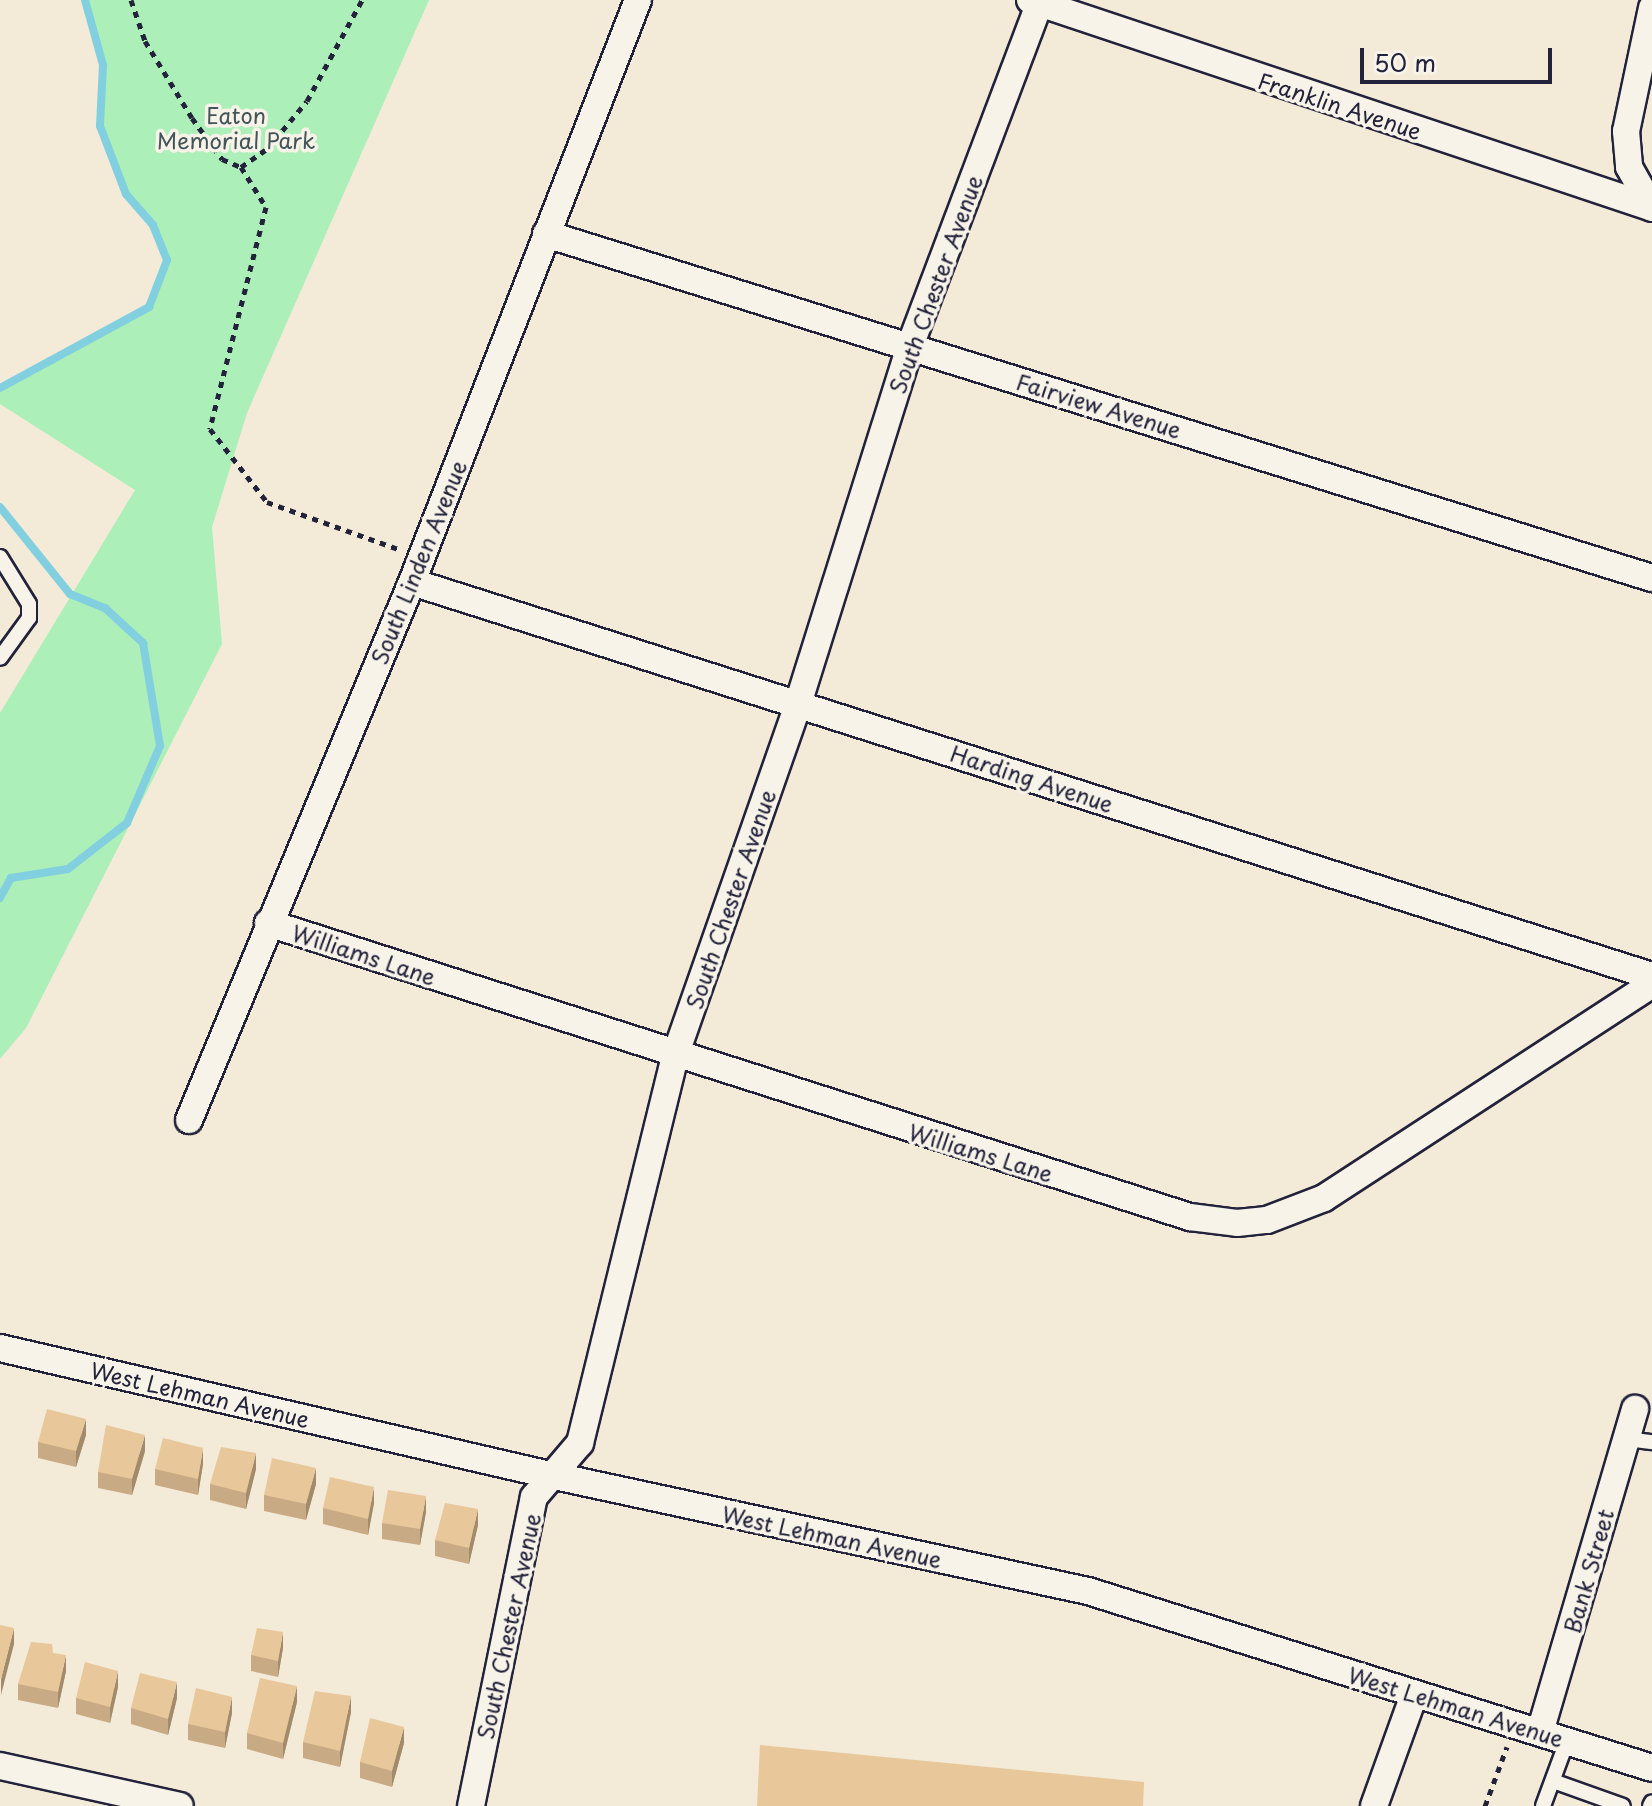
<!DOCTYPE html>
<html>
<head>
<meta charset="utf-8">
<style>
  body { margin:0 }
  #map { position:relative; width:1652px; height:1806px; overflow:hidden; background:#f4ead8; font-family:"Playpen Sans",sans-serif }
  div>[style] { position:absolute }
  .green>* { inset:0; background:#acefb9 }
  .stream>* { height:8px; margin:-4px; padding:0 4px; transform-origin:4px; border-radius:4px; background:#82d0df }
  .path>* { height:5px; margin-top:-2.5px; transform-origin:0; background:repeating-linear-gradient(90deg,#22223b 0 6px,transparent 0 12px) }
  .roads { filter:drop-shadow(2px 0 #22223b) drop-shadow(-2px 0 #22223b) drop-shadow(0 2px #22223b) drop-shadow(0 -2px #22223b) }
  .service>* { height:14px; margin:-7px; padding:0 7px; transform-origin:7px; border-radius:7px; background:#f7f3e8 }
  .minor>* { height:26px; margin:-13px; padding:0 13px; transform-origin:13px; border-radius:13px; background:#f7f3e8 }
  .wall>* { inset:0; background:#c8ab84 }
  .shaded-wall>* { inset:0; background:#a28b6c }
  .building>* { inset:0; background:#e8c79a }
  span { translate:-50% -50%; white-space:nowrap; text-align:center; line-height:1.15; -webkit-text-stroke:7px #f7f3e8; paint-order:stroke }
  .street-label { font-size:22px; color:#22223b }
  .park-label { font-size:22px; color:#44555a }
  .scale { position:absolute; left:1360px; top:48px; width:192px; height:36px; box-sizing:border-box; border:4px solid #22223b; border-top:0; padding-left:10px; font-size:24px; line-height:28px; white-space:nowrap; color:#22223b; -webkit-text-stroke:6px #f7f3e8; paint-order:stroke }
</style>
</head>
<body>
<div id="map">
  <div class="green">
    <i style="clip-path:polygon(85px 0,429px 0,247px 413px,212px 527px,222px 644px,26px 1028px,0 1059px,0 713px,135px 490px,0 404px,0 388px,149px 307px,167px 260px,153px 225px,126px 194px,100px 126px,103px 65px)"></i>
  </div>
  <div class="stream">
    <i style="left:0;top:388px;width:170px;rotate:-28.5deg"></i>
    <i style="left:149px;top:307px;width:50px;rotate:-69deg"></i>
    <i style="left:167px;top:260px;width:38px;rotate:-112deg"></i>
    <i style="left:153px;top:225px;width:41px;rotate:-131.1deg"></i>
    <i style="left:126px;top:194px;width:73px;rotate:-110.9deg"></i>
    <i style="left:100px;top:126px;width:61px;rotate:-87.2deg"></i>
    <i style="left:103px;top:65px;width:67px;rotate:-105.5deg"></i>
    <i style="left:0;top:507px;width:112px;rotate:51.2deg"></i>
    <i style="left:70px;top:594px;width:38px;rotate:22deg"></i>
    <i style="left:105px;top:608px;width:52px;rotate:42.6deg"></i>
    <i style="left:143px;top:643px;width:104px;rotate:80.6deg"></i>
    <i style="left:160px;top:746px;width:84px;rotate:113.2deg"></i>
    <i style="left:127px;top:823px;width:75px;rotate:142.1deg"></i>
    <i style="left:68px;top:869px;width:58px;rotate:171deg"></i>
    <i style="left:11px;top:878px;width:23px;rotate:119deg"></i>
  </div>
  <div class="path">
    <i style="left:131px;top:0;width:43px;rotate:71.1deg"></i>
    <i style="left:145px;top:41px;width:90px;rotate:58.6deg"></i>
    <i style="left:192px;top:118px;width:51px;rotate:53.8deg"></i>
    <i style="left:222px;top:159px;width:21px;rotate:23deg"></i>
    <i style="left:241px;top:167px;width:32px;rotate:-35deg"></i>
    <i style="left:267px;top:149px;width:62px;rotate:-50.2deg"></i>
    <i style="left:307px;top:101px;width:115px;rotate:-61.4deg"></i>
    <i style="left:241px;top:167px;width:47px;rotate:58deg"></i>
    <i style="left:266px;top:207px;width:229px;rotate:104.2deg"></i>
    <i style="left:210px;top:429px;width:93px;rotate:52deg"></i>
    <i style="left:267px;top:502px;width:139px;rotate:19.7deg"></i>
    <i style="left:1485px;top:1806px;width:63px;rotate:-69.6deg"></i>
  </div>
  <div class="roads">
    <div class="service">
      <i style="left:0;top:557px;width:55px;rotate:58.3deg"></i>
      <i style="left:29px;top:604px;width:14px;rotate:90deg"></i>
      <i style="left:29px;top:618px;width:49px;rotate:125.9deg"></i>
      <i style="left:1626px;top:1439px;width:26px;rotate:7deg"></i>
      <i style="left:1553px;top:1781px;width:74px;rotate:19.7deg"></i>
      <i style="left:1543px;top:1806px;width:69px;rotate:-69.7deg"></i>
      <i style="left:1650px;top:1806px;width:4px;rotate:-63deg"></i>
    </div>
    <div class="minor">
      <i style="left:1030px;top:0;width:654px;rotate:18.46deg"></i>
      <i style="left:1652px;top:8px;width:126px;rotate:101.9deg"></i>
      <i style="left:1626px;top:131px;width:36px;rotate:85deg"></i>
      <i style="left:1629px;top:167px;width:47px;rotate:60.7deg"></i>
      <i style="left:546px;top:234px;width:1158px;rotate:17.28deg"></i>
      <i style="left:412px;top:582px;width:1301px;rotate:17.63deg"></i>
      <i style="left:268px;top:923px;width:968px;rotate:17.69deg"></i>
      <i style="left:1190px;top:1217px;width:47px;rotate:7.3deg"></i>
      <i style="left:1237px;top:1223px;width:30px;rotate:-6deg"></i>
      <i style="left:1267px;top:1220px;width:61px;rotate:-21.1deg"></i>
      <i style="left:1324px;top:1198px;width:392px;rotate:-33.1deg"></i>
      <i style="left:189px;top:1120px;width:582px;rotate:-67.49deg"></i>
      <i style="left:412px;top:582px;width:624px;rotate:-68.78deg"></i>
      <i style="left:0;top:1348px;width:564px;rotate:13deg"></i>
      <i style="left:550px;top:1475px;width:550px;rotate:12.17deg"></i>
      <i style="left:1088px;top:1591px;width:591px;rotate:17.42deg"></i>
      <i style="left:1540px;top:1732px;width:337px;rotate:-73.6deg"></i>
      <i style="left:0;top:1766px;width:184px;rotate:12.5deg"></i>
      <i style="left:471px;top:1806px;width:315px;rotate:-78.5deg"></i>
      <i style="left:534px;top:1497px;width:71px;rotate:-49.6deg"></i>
      <i style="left:580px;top:1443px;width:398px;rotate:-76.2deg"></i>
      <i style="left:675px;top:1056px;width:373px;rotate:-70.7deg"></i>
      <i style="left:798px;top:704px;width:375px;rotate:-72.6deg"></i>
      <i style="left:910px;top:346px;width:370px;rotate:-69.3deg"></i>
      <i style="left:1374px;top:1806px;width:118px;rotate:-70.2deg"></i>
    </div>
  </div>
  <div class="wall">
    <i style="clip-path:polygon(86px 1435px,76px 1467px,38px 1458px,38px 1442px)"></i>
    <i style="clip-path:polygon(145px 1451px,132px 1495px,98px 1488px,98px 1472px)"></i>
    <i style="clip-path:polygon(203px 1464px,198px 1495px,155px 1485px,155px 1469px)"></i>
    <i style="clip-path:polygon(256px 1469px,246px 1509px,210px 1500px,210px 1484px)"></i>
    <i style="clip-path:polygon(316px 1484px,306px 1520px,264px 1511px,264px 1495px)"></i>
    <i style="clip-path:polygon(374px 1503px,368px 1535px,323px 1524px,323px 1508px)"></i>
    <i style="clip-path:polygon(426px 1512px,420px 1545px,382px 1539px,382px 1523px)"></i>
    <i style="clip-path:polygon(478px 1525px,469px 1564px,435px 1556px,435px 1540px)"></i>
    <i style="clip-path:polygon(283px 1648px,278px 1677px,251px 1671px,251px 1655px)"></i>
    <i style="clip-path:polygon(53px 1653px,66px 1671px,58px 1708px,18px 1700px,18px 1684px)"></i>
    <i style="clip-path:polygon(118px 1687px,110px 1723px,76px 1714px,76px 1698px)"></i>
    <i style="clip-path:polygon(177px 1698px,168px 1735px,131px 1724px,131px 1708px)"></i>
    <i style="clip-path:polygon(297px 1702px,283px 1759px,247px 1749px,247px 1733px)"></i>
    <i style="clip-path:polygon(351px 1712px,340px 1767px,303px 1758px,303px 1742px)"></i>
    <i style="clip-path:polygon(232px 1713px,225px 1748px,188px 1740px,188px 1724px)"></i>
    <i style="clip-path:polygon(404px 1743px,392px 1787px,360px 1778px,360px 1762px)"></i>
  </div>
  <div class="shaded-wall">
    <i style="clip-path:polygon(86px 1419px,86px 1435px,76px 1467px,76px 1451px)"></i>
    <i style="clip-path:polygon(145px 1435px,145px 1451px,132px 1495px,132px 1479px)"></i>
    <i style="clip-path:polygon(203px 1448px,203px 1464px,198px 1495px,198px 1479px)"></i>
    <i style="clip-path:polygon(256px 1453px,256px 1469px,246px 1509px,246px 1493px)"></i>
    <i style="clip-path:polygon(316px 1468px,316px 1484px,306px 1520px,306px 1504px)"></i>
    <i style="clip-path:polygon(374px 1487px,374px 1503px,368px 1535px,368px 1519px)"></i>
    <i style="clip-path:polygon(426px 1496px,426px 1512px,420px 1545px,420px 1529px)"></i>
    <i style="clip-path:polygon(478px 1509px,478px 1525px,469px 1564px,469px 1548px)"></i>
    <i style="clip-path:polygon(14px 1628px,14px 1644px,1px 1695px,1px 1679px)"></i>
    <i style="clip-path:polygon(283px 1632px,283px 1648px,278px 1677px,278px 1661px)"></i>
    <i style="clip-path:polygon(66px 1655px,66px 1671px,58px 1708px,58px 1692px)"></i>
    <i style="clip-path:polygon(118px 1671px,118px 1687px,110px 1723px,110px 1707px)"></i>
    <i style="clip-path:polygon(177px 1682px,177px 1698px,168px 1735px,168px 1719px)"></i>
    <i style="clip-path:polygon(297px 1686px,297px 1702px,283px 1759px,283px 1743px)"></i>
    <i style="clip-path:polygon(351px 1696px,351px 1712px,340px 1767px,340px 1751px)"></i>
    <i style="clip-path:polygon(232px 1697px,232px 1713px,225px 1748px,225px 1732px)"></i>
    <i style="clip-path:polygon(404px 1727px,404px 1743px,392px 1787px,392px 1771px)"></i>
  </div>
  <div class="building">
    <i style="clip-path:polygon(47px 1409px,86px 1419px,76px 1451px,38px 1442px)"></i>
    <i style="clip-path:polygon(106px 1425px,145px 1435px,132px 1479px,98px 1472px)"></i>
    <i style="clip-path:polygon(163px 1438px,203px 1448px,198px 1479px,155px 1469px)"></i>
    <i style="clip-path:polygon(221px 1447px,256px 1453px,246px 1493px,210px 1484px)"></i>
    <i style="clip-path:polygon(272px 1458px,316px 1468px,306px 1504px,264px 1495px)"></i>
    <i style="clip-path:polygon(330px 1477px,374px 1487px,368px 1519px,323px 1508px)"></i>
    <i style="clip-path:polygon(388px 1490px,426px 1496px,420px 1529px,382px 1523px)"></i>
    <i style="clip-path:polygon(445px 1503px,478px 1509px,469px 1548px,435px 1540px)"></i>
    <i style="clip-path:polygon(0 1625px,14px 1628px,1px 1679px,0 1678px)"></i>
    <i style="clip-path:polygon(257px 1628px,283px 1632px,278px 1661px,251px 1655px)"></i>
    <i style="clip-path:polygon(31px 1642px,52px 1644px,53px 1653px,66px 1655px,58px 1692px,18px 1684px)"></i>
    <i style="clip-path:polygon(85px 1662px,118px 1671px,110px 1707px,76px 1698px)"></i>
    <i style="clip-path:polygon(140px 1673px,177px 1682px,168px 1719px,131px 1708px)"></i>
    <i style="clip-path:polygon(260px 1678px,297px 1686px,283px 1743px,247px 1733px)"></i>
    <i style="clip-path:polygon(196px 1688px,232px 1697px,225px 1732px,188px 1724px)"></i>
    <i style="clip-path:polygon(315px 1691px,351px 1696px,340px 1751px,303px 1742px)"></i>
    <i style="clip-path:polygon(370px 1718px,404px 1727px,392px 1771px,360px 1762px)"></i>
    <i style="clip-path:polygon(760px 1745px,1144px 1782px,1143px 1806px,757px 1806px)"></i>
  </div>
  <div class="street-label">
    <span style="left:1340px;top:105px;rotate:18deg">Franklin Avenue</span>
    <span style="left:935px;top:284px;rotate:-70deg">South Chester Avenue</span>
    <span style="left:1099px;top:405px;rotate:17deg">Fairview Avenue</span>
    <span style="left:418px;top:562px;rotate:-68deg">South Linden Avenue</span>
    <span style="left:1032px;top:778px;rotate:18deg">Harding Avenue</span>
    <span style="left:730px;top:899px;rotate:-71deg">South Chester Avenue</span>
    <span style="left:364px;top:954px;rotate:18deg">Williams Lane</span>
    <span style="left:981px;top:1152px;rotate:17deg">Williams Lane</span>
    <span style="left:200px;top:1394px;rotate:13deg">West Lehman Avenue</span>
    <span style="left:832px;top:1536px;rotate:12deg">West Lehman Avenue</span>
    <span style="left:1588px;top:1571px;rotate:-74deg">Bank Street</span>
    <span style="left:508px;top:1626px;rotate:-78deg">South Chester Avenue</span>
    <span style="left:1456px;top:1706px;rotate:17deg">West Lehman Avenue</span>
  </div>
  <div class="park-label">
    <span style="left:236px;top:127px">Eaton<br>Memorial Park</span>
  </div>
  <div class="scale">50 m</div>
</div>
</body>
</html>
